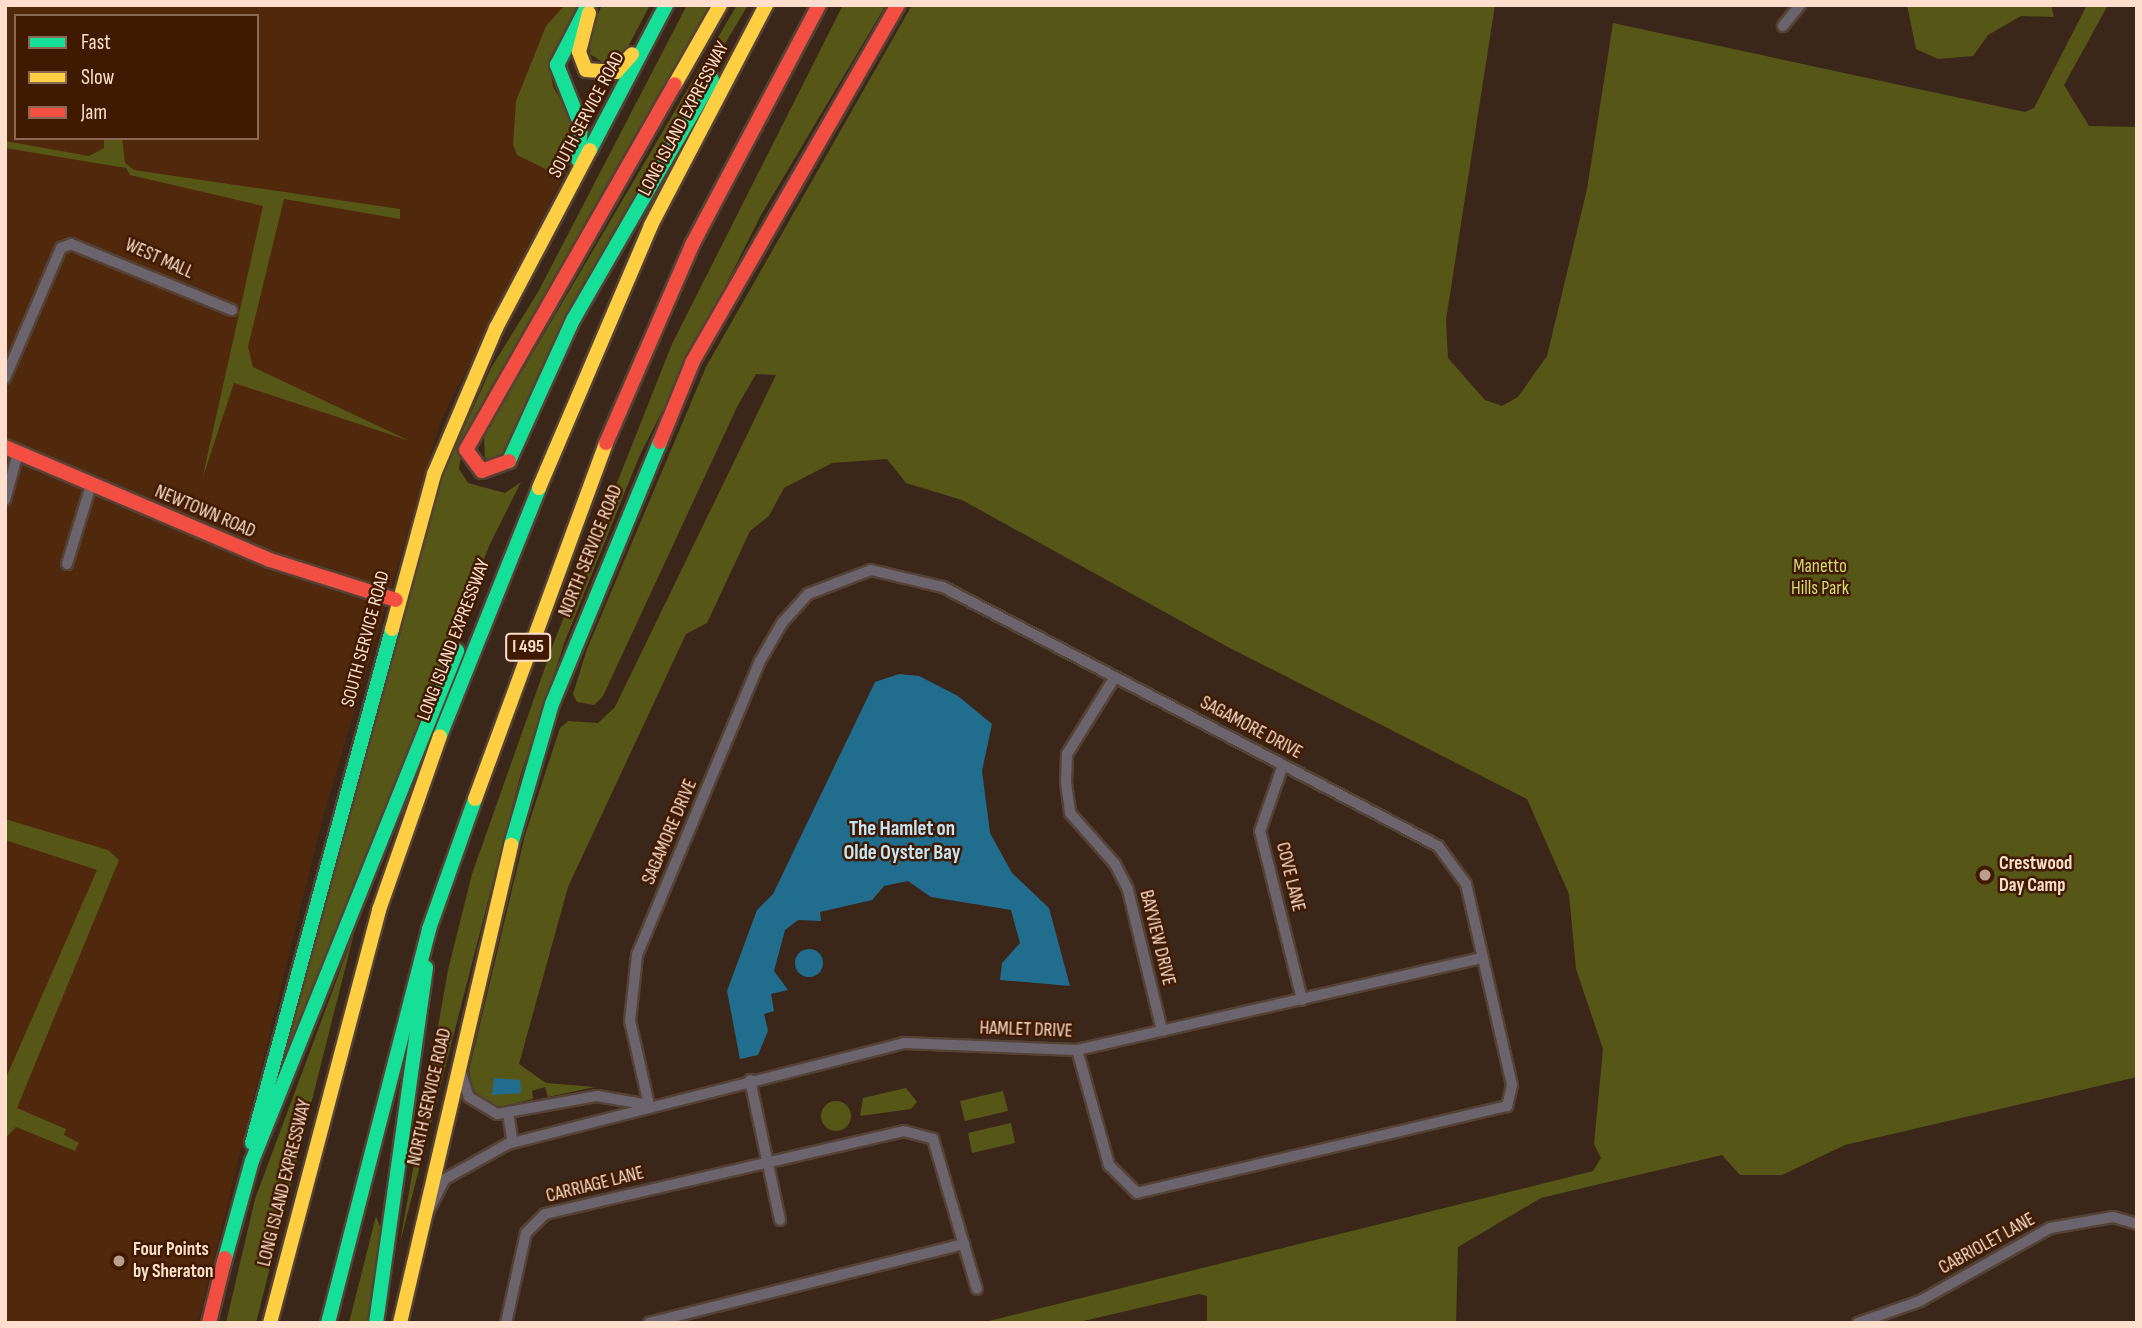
<!DOCTYPE html>
<html>
<head>
<meta charset="utf-8">
<style>
  body { margin:0 }
  #map { position:relative; width:2142px; height:1328px; overflow:hidden; background:#3b2719; font-family:"Sofia Sans Condensed",sans-serif }
  div>[style] { position:absolute }
  .built>* { inset:0; background:#50280b }
  .green>* { inset:0; background:#565616 }
  .round { border-radius:50% }
  .water>* { inset:0; background:#216d8d }
  .roads { filter:drop-shadow(2px 0 #544235) drop-shadow(-2px 0 #544235) drop-shadow(0 2px #544235) drop-shadow(0 -2px #544235) }
  .street>* { height:10px; margin:-5px; padding:0 5px; transform-origin:5px; border-radius:5px; background:#6c646c }
  .fast>* { height:14px; margin:-7px; padding:0 7px; transform-origin:7px; border-radius:7px; background:#16e098 }
  .slow>* { height:14px; margin:-7px; padding:0 7px; transform-origin:7px; border-radius:7px; background:#ffcf43 }
  .jam>* { height:14px; margin:-7px; padding:0 7px; transform-origin:7px; border-radius:7px; background:#f24e42 }
  .dots>* { width:19px; height:19px; translate:-50% -50%; box-sizing:border-box; border:4px solid #3f1a01; border-radius:50% }
  span { translate:-50% -50%; white-space:nowrap; text-align:center; line-height:1.15; -webkit-text-stroke:5px #3f1a01; paint-order:stroke }
  .shield-label span { padding:2px 5px; background:#3f1a01; border:2px solid; border-radius:5px; -webkit-text-stroke-width:0 }
  .shield-label { font-size:18px; color:#fedfcd; font-weight:700 }
  .street-label { font-size:19px; color:#fedfcd }
  .park-label { font-size:19px; color:#d5da74 }
  .poi-label { font-size:19px; color:#fedfcd; font-weight:700 }
  .left { translate:0 -50%; text-align:left }
  .neighbourhood-label { font-size:21px; color:#c6e5f6; font-weight:700 }
  .frame { position:absolute; inset:0; border:7px solid #fedfcd; pointer-events:none }
  .legend { position:absolute; left:14px; top:14px; width:245px; height:126px; box-sizing:border-box; background:#3f1a01; border:2px solid #8b6953; margin:0; padding:9px 12px; list-style:none; font-size:21px; color:#fedfcd }
  .legend li { display:flex; align-items:center; gap:14px; height:35px }
  .legend b { width:35px; border:2px solid #8b6953 }
</style>
</head>
<body>
<div id="map">
  <div class="built">
    <i style="clip-path:polygon(evenodd,5px 5px,579px 5px,550px 78px,572px 113px,574px 154px,440px 423px,323px 817px,198px 1323px,5px 1323px,5px 5px,16px 16px,257px 16px,257px 138px,16px 138px,16px 16px)"></i>
  </div>
  <div class="green">
    <i style="clip-path:polygon(565px 5px,579px 5px,550px 68px,553px 87px,576px 124px,574px 154px,562px 177px,517px 155px,513px 145px,516px 101px,546px 26px)"></i>
    <i style="clip-path:polygon(602px 5px,650px 5px,622px 58px,607px 65px,590px 54px,589px 34px)"></i>
    <i style="clip-path:polygon(687px 5px,714px 5px,463px 441px,459px 469px,468px 483px,505px 493px,521px 482px,490px 544px,285px 1057px,438px 486px,491px 368px,538px 292px)"></i>
    <i style="clip-path:polygon(737px 5px,748px 5px,609px 238px,513px 449px,494px 461px,485px 458px,484px 436px)"></i>
    <i style="clip-path:polygon(843px 5px,886px 5px,761px 215px,639px 457px,565px 641px,520px 777px,400px 1243px,448px 970px,472px 874px,554px 642px,672px 344px)"></i>
    <i style="clip-path:polygon(912px 5px,1495px 5px,1446px 320px,1448px 358px,1485px 400px,1502px 406px,1518px 397px,1547px 356px,1587px 189px,1613px 23px,2025px 112px,2034px 108px,2087px 5px,2108px 5px,2064px 85px,2089px 126px,2137px 127px,2137px 1077px,1845px 1145px,1782px 1175px,1740px 1175px,1722px 1155px,1541px 1198px,1458px 1247px,1456px 1323px,1207px 1323px,1207px 1296px,1199px 1294px,1075px 1323px,981px 1323px,1593px 1171px,1601px 1158px,1594px 1144px,1603px 1049px,1576px 969px,1569px 894px,1527px 799px,1226px 646px,962px 500px,906px 483px,887px 459px,832px 463px,784px 488px,769px 516px,750px 531px,707px 623px,686px 634px,568px 887px,519px 1064px,546px 1083px,595px 1087px,548px 1097px,545px 1087px,532px 1091px,533px 1099px,495px 1108px,474px 1096px,469px 1070px,525px 835px,560px 728px,568px 721px,598px 723px,615px 707px,776px 375px,756px 374px,738px 405px,603px 696px,594px 705px,577px 702px,573px 694px,587px 649px,706px 367px)"></i>
    <i style="clip-path:polygon(1907px 5px,2051px 5px,2054px 17px,2021px 16px,1988px 35px,1973px 56px,1938px 59px,1916px 49px)"></i>
    <i style="clip-path:polygon(104px 138px,122px 138px,125px 163px,134px 170px,400px 209px,400px 219px,284px 199px,248px 347px,253px 367px,410px 441px,234px 383px,202px 480px,263px 206px,130px 175px,126px 168px,5px 148px,5px 141px,89px 156px,104px 148px)"></i>
    <i style="clip-path:polygon(5px 819px,108px 850px,119px 860px,17px 1108px,66px 1129px,64px 1135px,79px 1143px,75px 1151px,16px 1127px,5px 1139px,5px 1080px,97px 870px,5px 840px)"></i>
    <i style="clip-path:polygon(354px 933px,256px 1323px,226px 1323px,255px 1199px)"></i>
    <i style="clip-path:polygon(906px 1088px,917px 1102px,911px 1109px,860px 1116px,863px 1098px)"></i>
    <i style="clip-path:polygon(1003px 1091px,1008px 1111px,965px 1121px,960px 1101px)"></i>
    <i class="round" style="left:821px;top:1101px;width:30px;height:30px"></i>
    <i style="clip-path:polygon(1011px 1123px,1015px 1143px,972px 1153px,968px 1133px)"></i>
    <i style="clip-path:polygon(376px 1216px,382px 1232px,370px 1323px,349px 1323px)"></i>
  </div>
  <div class="water">
    <i style="clip-path:polygon(899px 674px,919px 676px,958px 696px,992px 724px,982px 771px,990px 833px,1012px 873px,1049px 908px,1070px 986px,1000px 980px,1002px 963px,1020px 943px,1011px 910px,931px 897px,908px 881px,884px 886px,872px 900px,820px 912px,821px 921px,798px 920px,785px 930px,774px 971px,788px 990px,771px 994px,774px 1011px,764px 1014px,768px 1031px,758px 1055px,740px 1059px,727px 991px,757px 910px,773px 894px,875px 682px)"></i>
    <i class="round" style="left:795px;top:949px;width:28px;height:28px"></i>
    <i style="clip-path:polygon(494px 1078px,520px 1080px,521px 1093px,492px 1095px)"></i>
  </div>
  <div class="roads">
    <div class="street">
      <i style="left:1783px;top:26px;width:27px;rotate:-51deg"></i>
      <i style="left:5px;top:378px;width:142px;rotate:-66.7deg"></i>
      <i style="left:61px;top:248px;width:11px;rotate:-22deg"></i>
      <i style="left:71px;top:244px;width:174px;rotate:22.3deg"></i>
      <i style="left:5px;top:500px;width:49px;rotate:-74.5deg"></i>
      <i style="left:67px;top:564px;width:83px;rotate:-73.1deg"></i>
      <i style="left:1115px;top:677px;width:91px;rotate:121.9deg"></i>
      <i style="left:1067px;top:754px;width:29px;rotate:92deg"></i>
      <i style="left:1066px;top:783px;width:30px;rotate:82deg"></i>
      <i style="left:1070px;top:813px;width:68px;rotate:48.6deg"></i>
      <i style="left:1115px;top:864px;width:29px;rotate:63deg"></i>
      <i style="left:1128px;top:890px;width:145px;rotate:76.4deg"></i>
      <i style="left:1283px;top:765px;width:70px;rotate:109.2deg"></i>
      <i style="left:1260px;top:831px;width:174px;rotate:76deg"></i>
      <i style="left:460px;top:1070px;width:28px;rotate:72deg"></i>
      <i style="left:469px;top:1097px;width:33px;rotate:31deg"></i>
      <i style="left:497px;top:1114px;width:102px;rotate:-10.2deg"></i>
      <i style="left:597px;top:1096px;width:53px;rotate:9.8deg"></i>
      <i style="left:750px;top:1080px;width:143px;rotate:77.9deg"></i>
      <i style="left:649px;top:1105px;width:86px;rotate:-102.7deg"></i>
      <i style="left:630px;top:1021px;width:66px;rotate:-83.9deg"></i>
      <i style="left:637px;top:955px;width:319px;rotate:-67.3deg"></i>
      <i style="left:760px;top:661px;width:44px;rotate:-59.9deg"></i>
      <i style="left:782px;top:623px;width:39px;rotate:-48deg"></i>
      <i style="left:808px;top:594px;width:67px;rotate:-20.9deg"></i>
      <i style="left:871px;top:570px;width:74px;rotate:13.3deg"></i>
      <i style="left:943px;top:587px;width:559px;rotate:27.62deg"></i>
      <i style="left:1438px;top:846px;width:47px;rotate:53.6deg"></i>
      <i style="left:1466px;top:884px;width:206px;rotate:77.1deg"></i>
      <i style="left:1512px;top:1085px;width:22px;rotate:103deg"></i>
      <i style="left:1507px;top:1106px;width:380px;rotate:166.8deg"></i>
      <i style="left:1137px;top:1193px;width:40px;rotate:-135deg"></i>
      <i style="left:1109px;top:1165px;width:119px;rotate:-105.5deg"></i>
      <i style="left:508px;top:1113px;width:30px;rotate:81deg"></i>
      <i style="left:429px;top:1210px;width:35px;rotate:-63deg"></i>
      <i style="left:445px;top:1179px;width:72px;rotate:-29.1deg"></i>
      <i style="left:508px;top:1144px;width:408px;rotate:-14.3deg"></i>
      <i style="left:903px;top:1043px;width:174px;rotate:2.3deg"></i>
      <i style="left:1077px;top:1050px;width:416px;rotate:-12.8deg"></i>
      <i style="left:506px;top:1323px;width:92px;rotate:-77.5deg"></i>
      <i style="left:526px;top:1233px;width:27px;rotate:-45deg"></i>
      <i style="left:545px;top:1214px;width:368px;rotate:-13deg"></i>
      <i style="left:904px;top:1131px;width:30px;rotate:15deg"></i>
      <i style="left:933px;top:1139px;width:156px;rotate:73.7deg"></i>
      <i style="left:649px;top:1323px;width:325px;rotate:-14.1deg"></i>
      <i style="left:1858px;top:1323px;width:66px;rotate:-19.5deg"></i>
      <i style="left:1920px;top:1301px;width:149px;rotate:-29.3deg"></i>
      <i style="left:2050px;top:1228px;width:64px;rotate:-9.9deg"></i>
      <i style="left:2113px;top:1217px;width:25px;rotate:16deg"></i>
    </div>
    <div class="fast">
      <i style="left:590px;top:150px;width:164px;rotate:-62.3deg"></i>
      <i style="left:578px;top:160px;width:34px;rotate:-85deg"></i>
      <i style="left:581px;top:126px;width:66px;rotate:-111.5deg"></i>
      <i style="left:557px;top:65px;width:68px;rotate:-62.7deg"></i>
      <i style="left:509px;top:461px;width:155px;rotate:-65.6deg"></i>
      <i style="left:573px;top:320px;width:278px;rotate:-60deg"></i>
      <i style="left:440px;top:736px;width:267px;rotate:-68.2deg"></i>
      <i style="left:511px;top:845px;width:147px;rotate:-73.8deg"></i>
      <i style="left:552px;top:704px;width:283px;rotate:-67.6deg"></i>
      <i style="left:252px;top:1143px;width:533px;rotate:-74.76deg"></i>
      <i style="left:223px;top:1266px;width:109px;rotate:-74.6deg"></i>
      <i style="left:252px;top:1161px;width:550px;rotate:-68.1deg"></i>
      <i style="left:328px;top:1323px;width:407px;rotate:-75.6deg"></i>
      <i style="left:429px;top:929px;width:138px;rotate:-70.5deg"></i>
      <i style="left:376px;top:1323px;width:359px;rotate:-82deg"></i>
    </div>
    <div class="slow">
      <i style="left:589px;top:13px;width:40px;rotate:104.4deg"></i>
      <i style="left:579px;top:52px;width:19px;rotate:69deg"></i>
      <i style="left:586px;top:70px;width:30px;rotate:4deg"></i>
      <i style="left:616px;top:72px;width:24px;rotate:-48deg"></i>
      <i style="left:675px;top:84px;width:91px;rotate:-60.3deg"></i>
      <i style="left:539px;top:488px;width:286px;rotate:-66.9deg"></i>
      <i style="left:651px;top:225px;width:248px;rotate:-62.4deg"></i>
      <i style="left:392px;top:629px;width:161px;rotate:-74.8deg"></i>
      <i style="left:434px;top:474px;width:159px;rotate:-67deg"></i>
      <i style="left:496px;top:328px;width:201px;rotate:-62.2deg"></i>
      <i style="left:475px;top:799px;width:379px;rotate:-69.8deg"></i>
      <i style="left:270px;top:1323px;width:427px;rotate:-75.2deg"></i>
      <i style="left:379px;top:910px;width:184px;rotate:-70.7deg"></i>
      <i style="left:400px;top:1323px;width:491px;rotate:-76.9deg"></i>
    </div>
    <div class="jam">
      <i style="left:660px;top:442px;width:87px;rotate:-67.8deg"></i>
      <i style="left:693px;top:361px;width:411px;rotate:-60.1deg"></i>
      <i style="left:606px;top:443px;width:218px;rotate:-66.5deg"></i>
      <i style="left:693px;top:243px;width:269px;rotate:-62.1deg"></i>
      <i style="left:5px;top:447px;width:288px;rotate:23.1deg"></i>
      <i style="left:270px;top:560px;width:132px;rotate:17.6deg"></i>
      <i style="left:509px;top:461px;width:29px;rotate:160deg"></i>
      <i style="left:482px;top:471px;width:26px;rotate:-127deg"></i>
      <i style="left:466px;top:450px;width:421px;rotate:-60.3deg"></i>
      <i style="left:209px;top:1323px;width:67px;rotate:-76.2deg"></i>
    </div>
  </div>
  <div class="dots">
    <i style="left:1985px;top:875px;background:#ba9f8e"></i>
    <i style="left:119px;top:1261px;background:#ba9f8e"></i>
  </div>
  <div class="shield-label">
    <span style="left:528px;top:647px">I 495</span>
  </div>
  <div class="street-label">
    <span style="left:587px;top:115px;rotate:-62deg">SOUTH SERVICE ROAD</span>
    <span style="left:684px;top:119px;rotate:-62deg">LONG ISLAND EXPRESSWAY</span>
    <span style="left:159px;top:259px;rotate:24deg">WEST MALL</span>
    <span style="left:205px;top:512px;rotate:23deg">NEWTOWN ROAD</span>
    <span style="left:591px;top:551px;rotate:-68deg">NORTH SERVICE ROAD</span>
    <span style="left:366px;top:639px;rotate:-75deg">SOUTH SERVICE ROAD</span>
    <span style="left:454px;top:640px;rotate:-69deg">LONG ISLAND EXPRESSWAY</span>
    <span style="left:1251px;top:728px;rotate:28deg">SAGAMORE DRIVE</span>
    <span style="left:670px;top:832px;rotate:-67deg">SAGAMORE DRIVE</span>
    <span style="left:1290px;top:877px;rotate:76deg">COVE LANE</span>
    <span style="left:1157px;top:938px;rotate:76deg">BAYVIEW DRIVE</span>
    <span style="left:1026px;top:1030px;rotate:2deg">HAMLET DRIVE</span>
    <span style="left:430px;top:1097px;rotate:-77deg">NORTH SERVICE ROAD</span>
    <span style="left:285px;top:1183px;rotate:-76deg">LONG ISLAND EXPRESSWAY</span>
    <span style="left:595px;top:1185px;rotate:-14deg">CARRIAGE LANE</span>
    <span style="left:1987px;top:1244px;rotate:-29deg">CABRIOLET LANE</span>
  </div>
  <div class="park-label">
    <span style="left:1820px;top:578px">Manetto<br>Hills Park</span>
  </div>
  <div class="poi-label">
    <span class="left" style="left:1999px;top:875px">Crestwood<br>Day Camp</span>
    <span class="left" style="left:133px;top:1261px">Four Points<br>by Sheraton</span>
  </div>
  <div class="neighbourhood-label">
    <span style="left:902px;top:841px">The Hamlet on<br>Olde Oyster Bay</span>
  </div>
  <div class="frame"></div>
  <ul class="legend">
  <li><b style="height:9px;background:#16e098"></b>Fast</li>
  <li><b style="height:9px;background:#ffcf43"></b>Slow</li>
  <li><b style="height:9px;background:#f24e42"></b>Jam</li>
  </ul>
</div>
</body>
</html>
